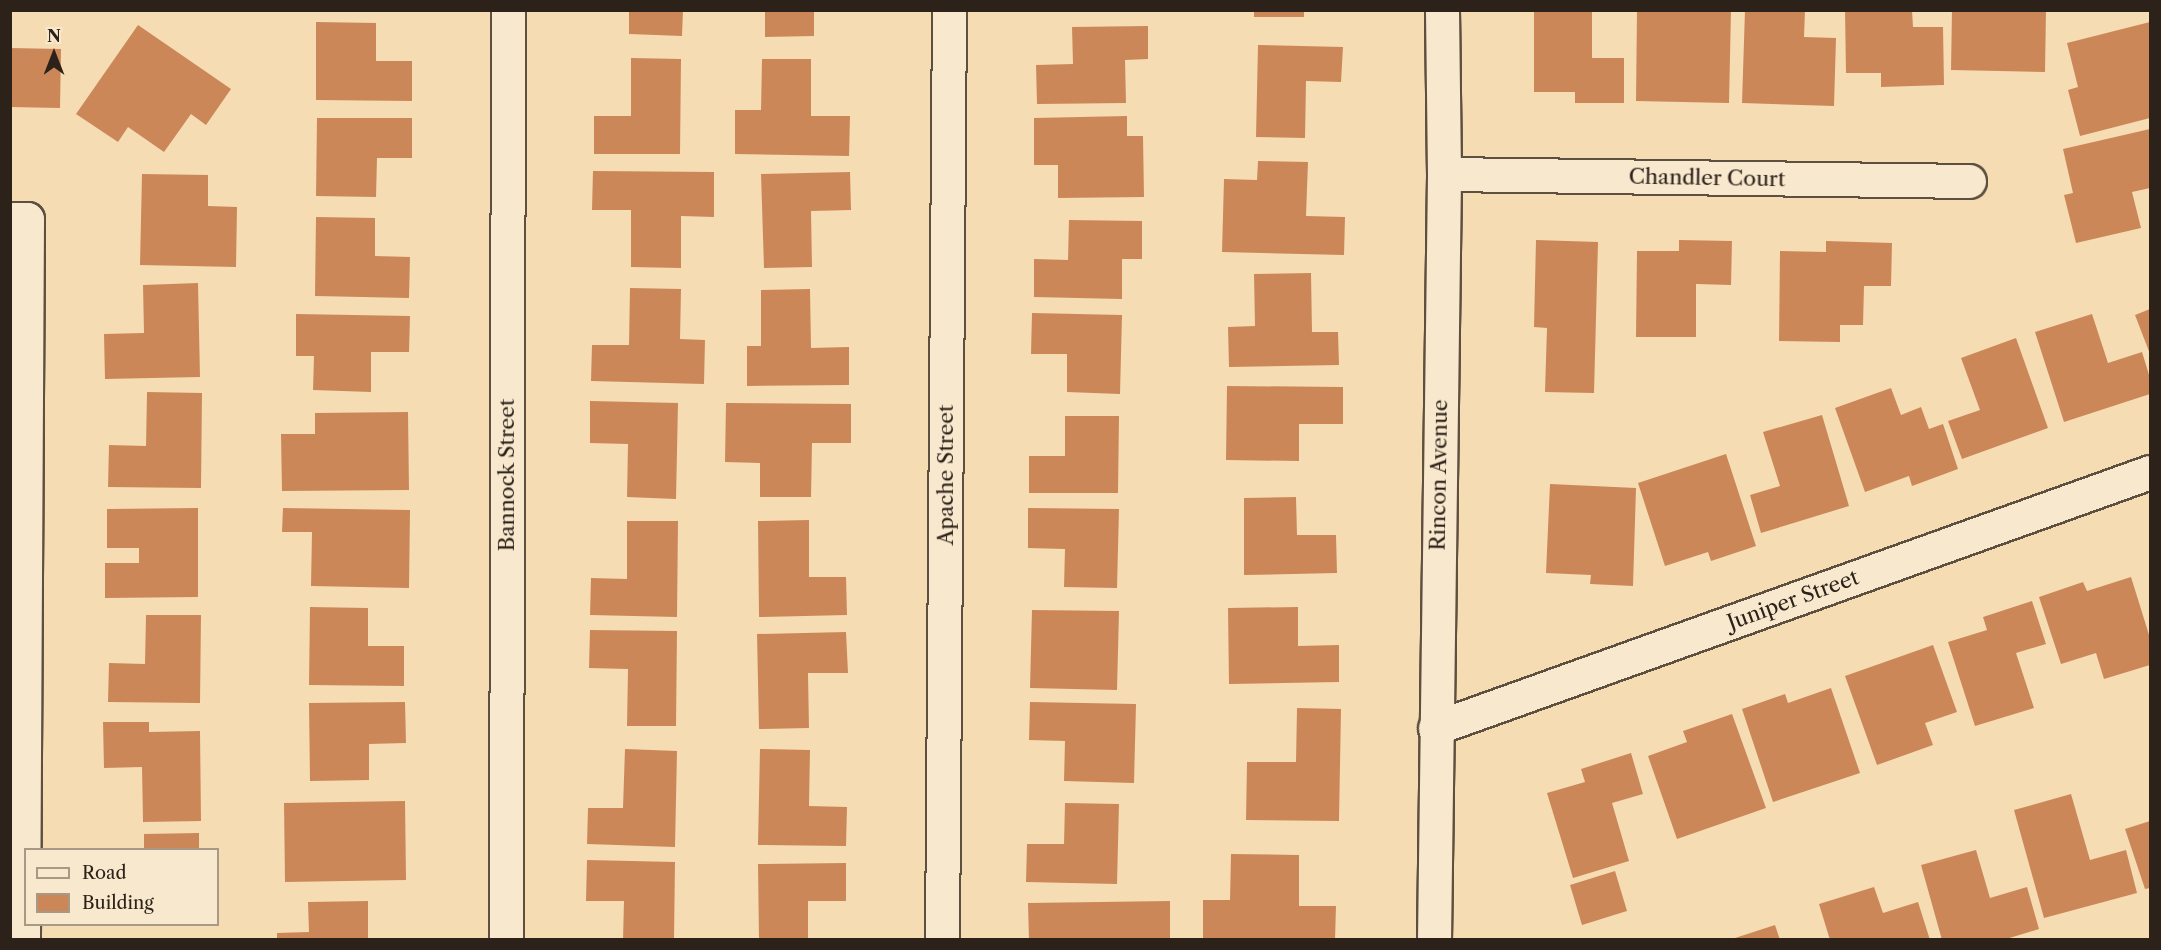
<!DOCTYPE html>
<html>
<head>
<meta charset="utf-8">
<style>
  body { margin:0 }
  #map { position:relative; width:2161px; height:950px; overflow:hidden; background:#f5dcb3; font-family:"Libre Caslon Text",serif }
  div>[style] { position:absolute }
  .building>* { inset:0; background:#cc8759 }
  .roads { filter:drop-shadow(2px 0 #5e5040) drop-shadow(-2px 0 #5e5040) drop-shadow(0 2px #5e5040) drop-shadow(0 -2px #5e5040) }
  .minor>* { height:33px; margin:-16.5px; padding:0 16.5px; transform-origin:16.5px; border-radius:16.5px; background:#f8e8ce }
  span { translate:-50% -50%; white-space:nowrap; text-align:center; line-height:1.15; -webkit-text-stroke:6px #f8e8ce; paint-order:stroke }
  .street-label { font-size:21px; color:#2c221a }
  .frame { position:absolute; inset:0; border:12px solid #2c221a; pointer-events:none }
  .legend { position:absolute; left:24px; top:848px; width:195px; height:78px; box-sizing:border-box; background:#f8e8ce; border:2px solid #a69986; margin:0; padding:8px 10px; list-style:none; font-size:18px; color:#2c221a }
  .legend li { display:flex; align-items:center; gap:12px; height:30px }
  .legend b { width:30px; border:2px solid #a69986 }
  .north { position:absolute; left:24px; top:24px; width:60px; height:60px; -webkit-text-stroke:4px #f8e8ce; paint-order:stroke; rotate:0deg; font-size:16px; font-weight:700; line-height:24px; text-align:center; color:#2c221a }
  .north::after { content:''; display:block; margin:auto; width:21px; height:27px; background:#2c221a; clip-path:polygon(50% 0,100% 100%,50% 72%,0 100%) }
</style>
</head>
<body>
<div id="map">
  <div class="building">
    <i style="clip-path:polygon(629px 10px,683px 10px,682px 36px,629px 34px)"></i>
    <i style="clip-path:polygon(765px 10px,814px 10px,814px 36px,765px 37px)"></i>
    <i style="clip-path:polygon(1254px 10px,1304px 10px,1304px 17px,1254px 17px)"></i>
    <i style="clip-path:polygon(1534px 10px,1592px 10px,1592px 58px,1624px 58px,1624px 103px,1575px 103px,1575px 92px,1534px 92px)"></i>
    <i style="clip-path:polygon(1637px 10px,1731px 10px,1729px 103px,1636px 101px)"></i>
    <i style="clip-path:polygon(1745px 10px,1805px 10px,1804px 37px,1836px 38px,1834px 106px,1742px 103px)"></i>
    <i style="clip-path:polygon(1845px 10px,1912px 10px,1913px 27px,1943px 27px,1944px 85px,1881px 87px,1881px 73px,1846px 73px)"></i>
    <i style="clip-path:polygon(1952px 10px,2046px 10px,2045px 72px,1951px 70px)"></i>
    <i style="clip-path:polygon(316px 22px,376px 23px,376px 61px,412px 61px,412px 101px,316px 100px)"></i>
    <i style="clip-path:polygon(2150px 22px,2150px 118px,2080px 136px,2068px 90px,2078px 87px,2067px 43px)"></i>
    <i style="clip-path:polygon(138px 25px,231px 89px,206px 125px,191px 114px,164px 152px,128px 127px,118px 142px,76px 114px)"></i>
    <i style="clip-path:polygon(1148px 26px,1148px 59px,1125px 60px,1126px 103px,1037px 104px,1036px 65px,1073px 64px,1072px 27px)"></i>
    <i style="clip-path:polygon(1258px 45px,1343px 47px,1341px 82px,1306px 81px,1305px 138px,1256px 137px)"></i>
    <i style="clip-path:polygon(10px 48px,61px 49px,60px 108px,10px 107px)"></i>
    <i style="clip-path:polygon(631px 58px,681px 59px,680px 154px,594px 154px,594px 116px,631px 116px)"></i>
    <i style="clip-path:polygon(762px 59px,811px 59px,811px 116px,850px 116px,849px 156px,735px 154px,735px 110px,761px 110px)"></i>
    <i style="clip-path:polygon(1127px 116px,1127px 136px,1143px 136px,1144px 197px,1058px 198px,1058px 165px,1034px 165px,1034px 118px)"></i>
    <i style="clip-path:polygon(317px 118px,412px 118px,412px 158px,377px 158px,376px 197px,316px 196px)"></i>
    <i style="clip-path:polygon(2150px 129px,2150px 188px,2132px 192px,2141px 228px,2076px 243px,2064px 195px,2073px 193px,2063px 149px)"></i>
    <i style="clip-path:polygon(1258px 161px,1308px 162px,1306px 216px,1345px 217px,1344px 255px,1222px 252px,1224px 179px,1257px 180px)"></i>
    <i style="clip-path:polygon(593px 171px,714px 172px,714px 217px,681px 216px,681px 268px,631px 267px,631px 210px,592px 210px)"></i>
    <i style="clip-path:polygon(850px 172px,851px 210px,811px 211px,812px 267px,764px 268px,761px 174px)"></i>
    <i style="clip-path:polygon(142px 174px,208px 175px,208px 206px,237px 207px,236px 267px,140px 265px)"></i>
    <i style="clip-path:polygon(316px 217px,375px 218px,375px 256px,410px 257px,409px 298px,315px 296px)"></i>
    <i style="clip-path:polygon(1069px 220px,1142px 221px,1142px 259px,1122px 259px,1122px 299px,1034px 297px,1034px 259px,1068px 260px)"></i>
    <i style="clip-path:polygon(1536px 240px,1598px 242px,1594px 393px,1545px 392px,1547px 328px,1534px 327px)"></i>
    <i style="clip-path:polygon(1679px 240px,1732px 241px,1731px 285px,1696px 284px,1696px 337px,1636px 337px,1637px 251px,1679px 251px)"></i>
    <i style="clip-path:polygon(1826px 241px,1892px 243px,1891px 286px,1864px 286px,1863px 325px,1840px 325px,1840px 342px,1779px 341px,1780px 251px,1826px 252px)"></i>
    <i style="clip-path:polygon(1311px 273px,1312px 332px,1338px 332px,1339px 365px,1229px 367px,1228px 327px,1255px 326px,1254px 274px)"></i>
    <i style="clip-path:polygon(198px 283px,200px 377px,105px 379px,104px 334px,144px 333px,143px 285px)"></i>
    <i style="clip-path:polygon(630px 288px,681px 289px,680px 339px,705px 340px,704px 384px,591px 381px,592px 345px,629px 345px)"></i>
    <i style="clip-path:polygon(810px 289px,811px 348px,849px 347px,849px 385px,747px 386px,747px 346px,761px 346px,761px 290px)"></i>
    <i style="clip-path:polygon(2150px 309px,2150px 354px,2135px 315px)"></i>
    <i style="clip-path:polygon(1032px 313px,1122px 315px,1120px 394px,1067px 392px,1067px 354px,1031px 354px)"></i>
    <i style="clip-path:polygon(296px 314px,410px 316px,409px 352px,371px 352px,371px 392px,313px 390px,314px 356px,296px 356px)"></i>
    <i style="clip-path:polygon(2092px 314px,2108px 363px,2142px 352px,2150px 378px,2150px 394px,2064px 422px,2035px 332px)"></i>
    <i style="clip-path:polygon(2016px 338px,2048px 428px,1962px 459px,1948px 421px,1980px 410px,1961px 358px)"></i>
    <i style="clip-path:polygon(1227px 386px,1343px 387px,1343px 424px,1299px 424px,1299px 461px,1226px 460px)"></i>
    <i style="clip-path:polygon(1891px 388px,1901px 415px,1921px 407px,1929px 429px,1943px 424px,1958px 469px,1912px 486px,1909px 476px,1865px 492px,1835px 408px)"></i>
    <i style="clip-path:polygon(147px 392px,202px 393px,201px 488px,108px 487px,109px 445px,146px 446px)"></i>
    <i style="clip-path:polygon(590px 401px,678px 403px,676px 499px,627px 497px,628px 444px,590px 443px)"></i>
    <i style="clip-path:polygon(726px 403px,851px 404px,851px 443px,812px 443px,811px 497px,760px 497px,760px 463px,725px 462px)"></i>
    <i style="clip-path:polygon(408px 412px,409px 490px,282px 491px,281px 434px,315px 434px,315px 413px)"></i>
    <i style="clip-path:polygon(1822px 415px,1849px 506px,1761px 533px,1750px 495px,1780px 486px,1763px 432px)"></i>
    <i style="clip-path:polygon(1065px 416px,1119px 416px,1118px 493px,1029px 493px,1029px 456px,1065px 456px)"></i>
    <i style="clip-path:polygon(1726px 454px,1756px 546px,1711px 561px,1708px 552px,1665px 566px,1638px 483px)"></i>
    <i style="clip-path:polygon(1550px 484px,1636px 488px,1633px 586px,1590px 584px,1591px 575px,1546px 573px)"></i>
    <i style="clip-path:polygon(1296px 497px,1297px 535px,1336px 535px,1337px 573px,1244px 575px,1244px 498px)"></i>
    <i style="clip-path:polygon(198px 508px,198px 597px,105px 598px,105px 563px,139px 563px,139px 548px,107px 548px,107px 509px)"></i>
    <i style="clip-path:polygon(283px 508px,410px 510px,409px 588px,311px 586px,312px 532px,282px 532px)"></i>
    <i style="clip-path:polygon(1028px 508px,1119px 509px,1117px 588px,1064px 587px,1065px 549px,1028px 548px)"></i>
    <i style="clip-path:polygon(809px 520px,809px 577px,846px 577px,847px 615px,759px 617px,758px 521px)"></i>
    <i style="clip-path:polygon(627px 521px,678px 521px,677px 617px,590px 615px,591px 578px,627px 579px)"></i>
    <i style="clip-path:polygon(2131px 577px,2150px 638px,2150px 665px,2104px 679px,2096px 653px,2061px 664px,2039px 597px,2083px 582px,2087px 591px)"></i>
    <i style="clip-path:polygon(2032px 601px,2046px 644px,2016px 653px,2034px 708px,1975px 726px,1948px 642px,1987px 630px,1983px 617px)"></i>
    <i style="clip-path:polygon(310px 607px,368px 608px,368px 646px,404px 646px,404px 686px,309px 685px)"></i>
    <i style="clip-path:polygon(1298px 607px,1298px 646px,1339px 645px,1339px 682px,1229px 684px,1228px 608px)"></i>
    <i style="clip-path:polygon(1032px 610px,1119px 611px,1117px 690px,1030px 688px)"></i>
    <i style="clip-path:polygon(146px 615px,201px 615px,200px 703px,108px 702px,109px 663px,145px 664px)"></i>
    <i style="clip-path:polygon(590px 630px,677px 631px,676px 726px,627px 726px,628px 669px,589px 668px)"></i>
    <i style="clip-path:polygon(846px 632px,848px 673px,808px 673px,809px 728px,759px 729px,757px 634px)"></i>
    <i style="clip-path:polygon(1933px 645px,1957px 712px,1925px 723px,1933px 745px,1877px 765px,1845px 676px)"></i>
    <i style="clip-path:polygon(1831px 688px,1860px 773px,1773px 802px,1742px 709px,1785px 694px,1788px 703px)"></i>
    <i style="clip-path:polygon(405px 702px,406px 743px,369px 744px,369px 780px,310px 781px,309px 703px)"></i>
    <i style="clip-path:polygon(1030px 702px,1136px 704px,1134px 783px,1064px 781px,1065px 741px,1029px 740px)"></i>
    <i style="clip-path:polygon(1297px 708px,1341px 709px,1339px 821px,1246px 820px,1247px 762px,1296px 762px)"></i>
    <i style="clip-path:polygon(1732px 714px,1766px 808px,1677px 839px,1648px 756px,1687px 742px,1683px 731px)"></i>
    <i style="clip-path:polygon(103px 722px,149px 722px,149px 732px,200px 731px,201px 821px,143px 822px,142px 767px,104px 768px)"></i>
    <i style="clip-path:polygon(625px 749px,677px 751px,675px 847px,587px 844px,588px 808px,623px 808px)"></i>
    <i style="clip-path:polygon(760px 749px,810px 750px,809px 806px,847px 807px,846px 846px,758px 845px)"></i>
    <i style="clip-path:polygon(1631px 753px,1643px 794px,1612px 803px,1629px 861px,1573px 878px,1547px 793px,1585px 782px,1581px 769px)"></i>
    <i style="clip-path:polygon(2071px 794px,2090px 860px,2126px 850px,2137px 893px,2044px 918px,2014px 810px)"></i>
    <i style="clip-path:polygon(405px 801px,406px 880px,285px 882px,284px 803px)"></i>
    <i style="clip-path:polygon(1065px 803px,1119px 804px,1117px 884px,1026px 882px,1027px 844px,1064px 844px)"></i>
    <i style="clip-path:polygon(2150px 821px,2150px 888px,2145px 889px,2125px 829px)"></i>
    <i style="clip-path:polygon(199px 833px,199px 850px,144px 850px,144px 834px)"></i>
    <i style="clip-path:polygon(1976px 850px,1990px 898px,2027px 887px,2039px 929px,2003px 940px,1942px 940px,1921px 865px)"></i>
    <i style="clip-path:polygon(1231px 854px,1299px 855px,1299px 906px,1336px 906px,1335px 940px,1203px 940px,1203px 900px,1230px 900px)"></i>
    <i style="clip-path:polygon(587px 860px,675px 862px,674px 940px,623px 940px,624px 901px,586px 901px)"></i>
    <i style="clip-path:polygon(846px 863px,846px 901px,808px 901px,808px 940px,759px 940px,758px 864px)"></i>
    <i style="clip-path:polygon(1615px 871px,1627px 911px,1582px 925px,1570px 885px)"></i>
    <i style="clip-path:polygon(1874px 887px,1883px 913px,1918px 902px,1930px 940px,1830px 940px,1819px 904px)"></i>
    <i style="clip-path:polygon(368px 901px,368px 940px,277px 940px,277px 933px,309px 932px,308px 902px)"></i>
    <i style="clip-path:polygon(1170px 901px,1170px 940px,1029px 940px,1028px 903px)"></i>
    <i style="clip-path:polygon(1775px 925px,1780px 940px,1732px 940px,1732px 939px)"></i>
  </div>
  <div class="roads">
    <div class="minor">
      <i style="left:1444px;top:174px;width:525px;rotate:0.76deg"></i>
      <i style="left:10px;top:219px;width:17px"></i>
      <i style="left:27px;top:219px;width:721px;rotate:90.32deg"></i>
      <i style="left:1435px;top:728px;width:759px;rotate:-19.7deg"></i>
      <i style="left:506px;top:940px;width:930px;rotate:-89.88deg"></i>
      <i style="left:942px;top:940px;width:930px;rotate:-89.57deg"></i>
      <i style="left:1434px;top:940px;width:766px;rotate:-89.25deg"></i>
      <i style="left:1444px;top:174px;width:164px;rotate:-90.7deg"></i>
    </div>
  </div>
  <div class="street-label">
    <span style="left:1707px;top:178px;rotate:1deg">Chandler Court</span>
    <span style="left:507px;top:475px;rotate:-90deg">Bannock Street</span>
    <span style="left:946px;top:475px;rotate:-90deg">Apache Street</span>
    <span style="left:1439px;top:475px;rotate:-89deg">Rincon Avenue</span>
    <span style="left:1793px;top:600px;rotate:-20deg">Juniper Street</span>
  </div>
  <div class="frame"></div>
  <ul class="legend">
  <li><b style="height:8px;background:#f8e8ce"></b>Road</li>
  <li><b style="height:16px;background:#cc8759"></b>Building</li>
  </ul>
  <div class="north">N</div>
</div>
</body>
</html>
